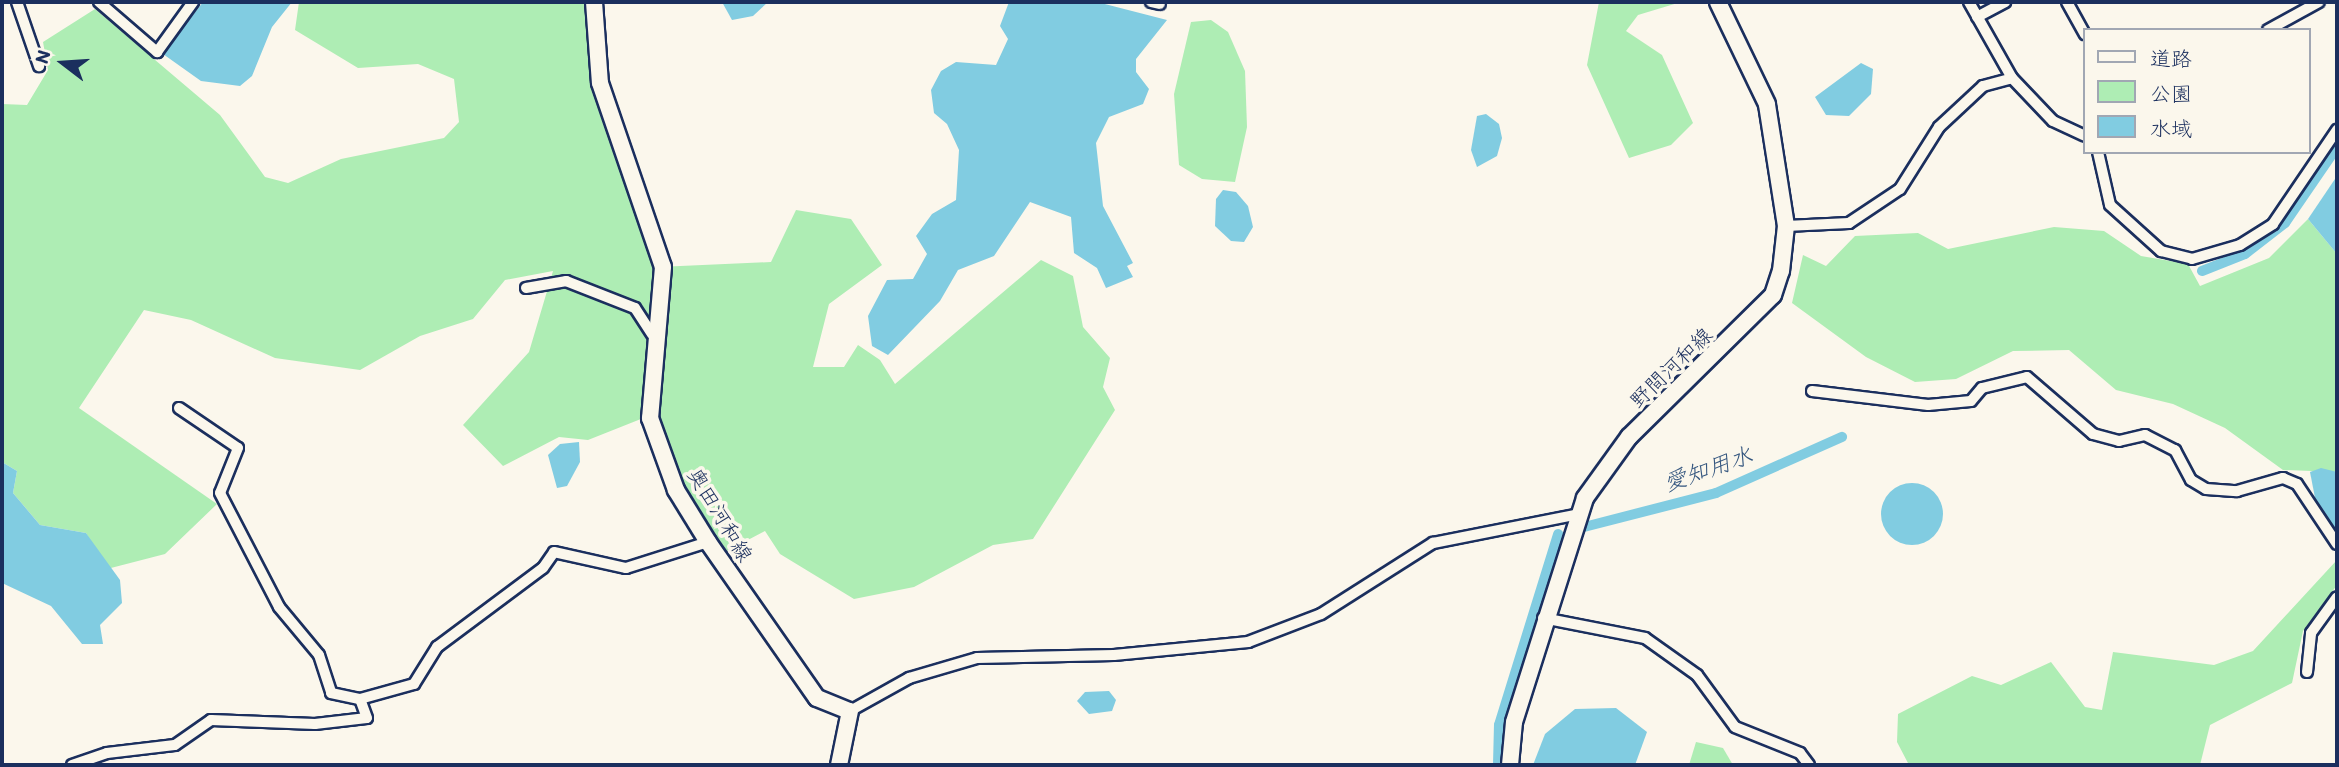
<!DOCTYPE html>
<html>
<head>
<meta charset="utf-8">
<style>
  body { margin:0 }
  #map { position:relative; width:2339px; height:767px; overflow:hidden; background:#fbf7ec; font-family:Itim,"Klee One",sans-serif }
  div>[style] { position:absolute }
  .green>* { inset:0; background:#aeedb4 }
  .water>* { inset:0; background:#81cce1 }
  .round { border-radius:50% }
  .canal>* { height:10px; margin:-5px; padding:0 5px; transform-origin:5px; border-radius:5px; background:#81cce1 }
  .roads { filter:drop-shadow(2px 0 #1b2f5e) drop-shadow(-2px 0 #1b2f5e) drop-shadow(0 2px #1b2f5e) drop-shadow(0 -2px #1b2f5e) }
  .minor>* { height:10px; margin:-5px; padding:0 5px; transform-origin:5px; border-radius:5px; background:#fbf7ec }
  .secondary>* { height:16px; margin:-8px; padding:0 8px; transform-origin:8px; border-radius:8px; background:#fbf7ec }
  span { translate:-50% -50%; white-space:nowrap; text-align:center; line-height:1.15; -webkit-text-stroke:7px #fbf7ec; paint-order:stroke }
  .street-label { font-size:21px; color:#1b2f5e }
  .water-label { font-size:23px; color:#34567f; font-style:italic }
  .frame { position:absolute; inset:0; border:4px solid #1b2f5e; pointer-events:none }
  .legend { position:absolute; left:2083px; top:28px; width:228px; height:126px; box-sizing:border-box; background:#fbf7ec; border:2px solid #a1a7b3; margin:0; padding:9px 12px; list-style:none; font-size:21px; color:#1b2f5e }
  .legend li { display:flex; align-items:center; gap:14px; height:35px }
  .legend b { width:35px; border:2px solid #a1a7b3 }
  .north { position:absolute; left:28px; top:28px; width:70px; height:70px; -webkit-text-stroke:5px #fbf7ec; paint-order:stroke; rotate:287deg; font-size:19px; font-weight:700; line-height:28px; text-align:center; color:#1b2f5e }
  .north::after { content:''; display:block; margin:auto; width:24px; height:32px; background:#1b2f5e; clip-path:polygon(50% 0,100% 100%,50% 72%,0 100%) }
</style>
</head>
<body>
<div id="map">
  <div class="green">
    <i style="clip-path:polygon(299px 2px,588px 2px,593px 84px,658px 267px,771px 262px,796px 210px,851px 219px,882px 265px,829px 304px,813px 367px,844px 367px,858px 345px,880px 360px,895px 384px,1041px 260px,1073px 276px,1083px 327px,1110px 358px,1103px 387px,1115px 410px,1033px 539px,993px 545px,914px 587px,854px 599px,780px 554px,765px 531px,727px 551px,683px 486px,656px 413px,588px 440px,559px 437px,503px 466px,463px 425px,529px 352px,553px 271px,505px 280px,473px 319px,420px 336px,360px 370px,275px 358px,191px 320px,144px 310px,79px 408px,217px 504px,165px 554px,107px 569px,86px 533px,40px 525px,13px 493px,17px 471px,2px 462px,2px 104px,27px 105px,48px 70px,43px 42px,95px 9px,220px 115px,265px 177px,288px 183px,341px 159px,444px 138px,459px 122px,454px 79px,418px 64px,358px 68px,295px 30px)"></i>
    <i style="clip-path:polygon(1599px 2px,1681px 2px,1638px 15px,1626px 31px,1662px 55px,1693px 123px,1671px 145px,1629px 158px,1587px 65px)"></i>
    <i style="clip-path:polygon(1211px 20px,1228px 32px,1245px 71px,1247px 127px,1235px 182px,1202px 179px,1179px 165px,1174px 94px,1191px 22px)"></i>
    <i style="clip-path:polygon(2308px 219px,2337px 254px,2337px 472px,2283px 470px,2225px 428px,2173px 404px,2116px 390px,2069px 350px,2013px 351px,1956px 379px,1915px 382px,1866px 357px,1792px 303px,1803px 255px,1826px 266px,1855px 236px,1918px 233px,1948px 249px,2054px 227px,2104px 231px,2141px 256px,2188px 264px,2200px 286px,2269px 258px)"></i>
    <i style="clip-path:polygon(2336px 561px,2337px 585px,2303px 631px,2292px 683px,2210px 725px,2200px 765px,1909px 765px,1897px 742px,1898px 714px,1972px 676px,2001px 685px,2051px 662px,2085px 707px,2102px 710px,2113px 652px,2214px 665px,2253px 651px)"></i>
    <i style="clip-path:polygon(1696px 742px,1723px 748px,1733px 765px,1689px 765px)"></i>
  </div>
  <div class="water">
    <i style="clip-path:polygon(203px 2px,292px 2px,272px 27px,252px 76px,240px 86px,201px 81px,163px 54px)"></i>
    <i style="clip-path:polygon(722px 2px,768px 2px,753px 16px,732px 20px)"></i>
    <i style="clip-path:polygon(1009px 2px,1097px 2px,1167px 20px,1136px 59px,1136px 72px,1149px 89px,1143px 104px,1109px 117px,1096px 143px,1103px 206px,1133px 263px,1127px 266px,1133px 277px,1106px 288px,1097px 268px,1074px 253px,1071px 217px,1030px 202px,994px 256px,958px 270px,940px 301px,888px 355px,872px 346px,868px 316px,887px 280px,913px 279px,927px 254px,916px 236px,932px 214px,956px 200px,959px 150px,947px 124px,934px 113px,931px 90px,941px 71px,956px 62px,996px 65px,1008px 39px,1000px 26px)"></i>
    <i style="clip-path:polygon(1861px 63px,1873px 69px,1871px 94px,1849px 116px,1826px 115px,1815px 97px)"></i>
    <i style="clip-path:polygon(1486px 114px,1499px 124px,1502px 138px,1497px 156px,1477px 167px,1471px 150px,1477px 116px)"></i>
    <i style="clip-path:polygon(2337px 176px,2337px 254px,2308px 219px)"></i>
    <i style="clip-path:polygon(1223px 190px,1236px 192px,1248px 206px,1253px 227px,1244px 242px,1231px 241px,1215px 226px,1216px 199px)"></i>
    <i style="clip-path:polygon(579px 442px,580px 462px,567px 486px,557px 488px,548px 455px,560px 444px)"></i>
    <i style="clip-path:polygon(2px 462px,17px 471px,13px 493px,40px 525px,86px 533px,120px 580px,122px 603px,100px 625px,103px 644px,82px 644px,51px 606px,2px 583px)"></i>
    <i style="clip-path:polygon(2321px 468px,2337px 472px,2337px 532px,2316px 503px,2310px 472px)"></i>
    <i class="round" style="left:1881px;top:483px;width:62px;height:62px"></i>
    <i style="clip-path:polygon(1109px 691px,1116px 700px,1112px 711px,1089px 714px,1077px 701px,1085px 692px)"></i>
    <i style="clip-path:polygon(1616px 708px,1647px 732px,1635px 765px,1533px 765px,1545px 734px,1575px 709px)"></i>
  </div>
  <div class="canal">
    <i style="left:2202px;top:271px;width:46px;rotate:-21.6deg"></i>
    <i style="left:2245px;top:254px;width:51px;rotate:-37.8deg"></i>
    <i style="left:2285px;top:223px;width:92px;rotate:-55.6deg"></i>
    <i style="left:1584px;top:527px;width:136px;rotate:-14.4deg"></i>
    <i style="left:1716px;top:493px;width:138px;rotate:-24deg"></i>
    <i style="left:1498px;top:765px;width:40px;rotate:-88.6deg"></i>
    <i style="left:1499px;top:725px;width:200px;rotate:-72.8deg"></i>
  </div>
  <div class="roads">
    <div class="minor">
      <i style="left:17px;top:2px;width:68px;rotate:71deg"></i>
      <i style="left:99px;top:2px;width:77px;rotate:40.8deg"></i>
      <i style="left:157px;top:52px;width:62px;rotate:-54.2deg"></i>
      <i style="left:1151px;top:2px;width:9px;rotate:13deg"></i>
      <i style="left:1969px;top:2px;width:87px;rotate:60.5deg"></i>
      <i style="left:2012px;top:78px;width:59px;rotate:46.4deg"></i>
      <i style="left:2053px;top:121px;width:35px;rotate:25deg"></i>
      <i style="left:2067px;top:2px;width:37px;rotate:61deg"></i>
      <i style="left:1977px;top:17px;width:32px;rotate:-28deg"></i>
      <i style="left:2268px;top:30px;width:58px;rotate:-28.8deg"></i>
      <i style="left:2098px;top:152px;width:54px;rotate:77.2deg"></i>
      <i style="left:2110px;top:205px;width:69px;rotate:42deg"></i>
      <i style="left:2161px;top:251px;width:32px;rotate:14deg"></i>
      <i style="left:2192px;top:259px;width:50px;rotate:-16.3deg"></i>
      <i style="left:2240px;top:245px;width:39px;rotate:-32deg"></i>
      <i style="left:2273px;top:224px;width:114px;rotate:-55.8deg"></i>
      <i style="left:1786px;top:226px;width:63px;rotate:-2.7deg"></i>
      <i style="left:1849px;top:223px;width:61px;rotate:-33.7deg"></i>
      <i style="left:1900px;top:189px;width:73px;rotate:-57.8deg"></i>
      <i style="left:1939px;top:127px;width:60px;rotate:-43deg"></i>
      <i style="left:1983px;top:86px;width:30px;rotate:-15deg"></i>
      <i style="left:526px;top:288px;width:41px;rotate:-9.9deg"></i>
      <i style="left:566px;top:281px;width:74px;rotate:21.4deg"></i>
      <i style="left:635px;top:308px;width:31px;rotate:57deg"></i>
      <i style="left:1812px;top:391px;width:117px;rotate:6.9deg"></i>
      <i style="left:1928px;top:405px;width:43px;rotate:-5.3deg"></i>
      <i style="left:1971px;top:401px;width:17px;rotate:-50deg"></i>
      <i style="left:1982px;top:388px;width:46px;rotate:-13.7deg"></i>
      <i style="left:2027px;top:377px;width:87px;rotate:40.8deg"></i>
      <i style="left:2093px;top:434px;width:27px;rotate:15deg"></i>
      <i style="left:2119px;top:441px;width:27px;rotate:-13deg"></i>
      <i style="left:2145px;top:435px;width:34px;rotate:27deg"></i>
      <i style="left:2175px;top:450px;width:34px;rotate:62deg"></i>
      <i style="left:2191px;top:480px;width:17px;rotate:31deg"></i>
      <i style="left:2206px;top:489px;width:31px;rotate:4deg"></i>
      <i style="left:2237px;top:491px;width:48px;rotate:-15.8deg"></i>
      <i style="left:2283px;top:478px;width:15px;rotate:23deg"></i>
      <i style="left:2297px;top:484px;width:72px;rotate:56.3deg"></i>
      <i style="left:179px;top:408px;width:71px;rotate:34.1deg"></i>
      <i style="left:238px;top:448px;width:48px;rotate:111.8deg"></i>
      <i style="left:220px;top:493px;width:128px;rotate:62.6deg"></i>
      <i style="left:279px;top:607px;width:62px;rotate:50.2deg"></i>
      <i style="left:319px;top:655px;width:40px;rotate:72deg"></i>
      <i style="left:331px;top:693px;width:30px;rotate:12deg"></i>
      <i style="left:360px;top:699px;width:56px;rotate:-15.5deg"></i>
      <i style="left:414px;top:684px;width:44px;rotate:-58.1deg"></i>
      <i style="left:437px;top:647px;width:132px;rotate:-36.7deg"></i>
      <i style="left:543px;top:568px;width:19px;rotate:-55deg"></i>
      <i style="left:554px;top:552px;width:74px;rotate:12.5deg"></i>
      <i style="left:626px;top:568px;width:86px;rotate:-17.6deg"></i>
      <i style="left:1543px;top:618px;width:104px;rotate:11.1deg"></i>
      <i style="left:1645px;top:638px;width:64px;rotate:35.4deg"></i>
      <i style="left:1697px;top:675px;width:64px;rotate:53.8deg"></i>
      <i style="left:1735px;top:727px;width:70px;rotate:21.8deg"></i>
      <i style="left:1800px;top:753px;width:15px;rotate:53deg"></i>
      <i style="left:2307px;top:672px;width:39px;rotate:-84deg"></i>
      <i style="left:2311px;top:633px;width:44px;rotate:-54.2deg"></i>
      <i style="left:850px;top:711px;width:68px;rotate:-29.2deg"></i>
      <i style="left:909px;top:678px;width:71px;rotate:-16.4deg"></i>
      <i style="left:977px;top:658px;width:137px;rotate:-1.3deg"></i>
      <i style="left:1114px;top:655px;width:135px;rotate:-5.5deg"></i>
      <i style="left:1248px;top:642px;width:78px;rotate:-21deg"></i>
      <i style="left:1321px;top:614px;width:133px;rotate:-32.4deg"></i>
      <i style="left:1433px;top:543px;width:145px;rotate:-11.2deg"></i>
      <i style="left:72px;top:765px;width:37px;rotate:-19deg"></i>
      <i style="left:107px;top:753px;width:68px;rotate:-6.7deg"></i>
      <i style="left:175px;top:745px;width:44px;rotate:-34.8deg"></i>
      <i style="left:211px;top:720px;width:104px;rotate:2.2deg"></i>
      <i style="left:315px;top:724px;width:52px;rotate:-6.6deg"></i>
      <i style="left:367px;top:718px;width:20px;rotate:-110deg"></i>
    </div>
    <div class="secondary">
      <i style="left:594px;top:2px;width:81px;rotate:85.8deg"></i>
      <i style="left:600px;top:83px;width:194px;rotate:71.1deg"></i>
      <i style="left:663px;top:267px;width:152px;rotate:94.9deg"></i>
      <i style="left:650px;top:418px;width:77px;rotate:70.1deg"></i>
      <i style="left:676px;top:490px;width:61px;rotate:58.4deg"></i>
      <i style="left:708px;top:542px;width:190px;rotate:55.1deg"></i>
      <i style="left:817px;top:698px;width:35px;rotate:22deg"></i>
      <i style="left:850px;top:711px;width:55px;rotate:101.5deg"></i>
      <i style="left:1510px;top:765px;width:43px;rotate:-84.7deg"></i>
      <i style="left:1514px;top:722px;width:235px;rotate:-72.4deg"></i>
      <i style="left:1585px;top:498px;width:75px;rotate:-54.2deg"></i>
      <i style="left:1629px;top:437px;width:202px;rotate:-44.6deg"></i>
      <i style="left:1773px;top:295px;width:25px;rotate:-72deg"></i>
      <i style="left:1781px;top:271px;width:45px;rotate:-83.7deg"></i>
      <i style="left:1786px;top:226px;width:123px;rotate:-98.9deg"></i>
      <i style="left:1767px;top:104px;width:113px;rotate:-115.7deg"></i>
    </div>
  </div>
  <div class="street-label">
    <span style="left:1671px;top:368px;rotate:-44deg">野間河和線</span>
    <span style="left:720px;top:515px;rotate:59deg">奥田河和線</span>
  </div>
  <div class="water-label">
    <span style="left:1708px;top:469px;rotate:-19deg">愛知用水</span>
  </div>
  <div class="frame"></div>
  <ul class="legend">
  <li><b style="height:9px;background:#fbf7ec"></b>道路</li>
  <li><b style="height:19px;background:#aeedb4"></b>公園</li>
  <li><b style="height:19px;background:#81cce1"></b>水域</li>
  </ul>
  <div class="north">N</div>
</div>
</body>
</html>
